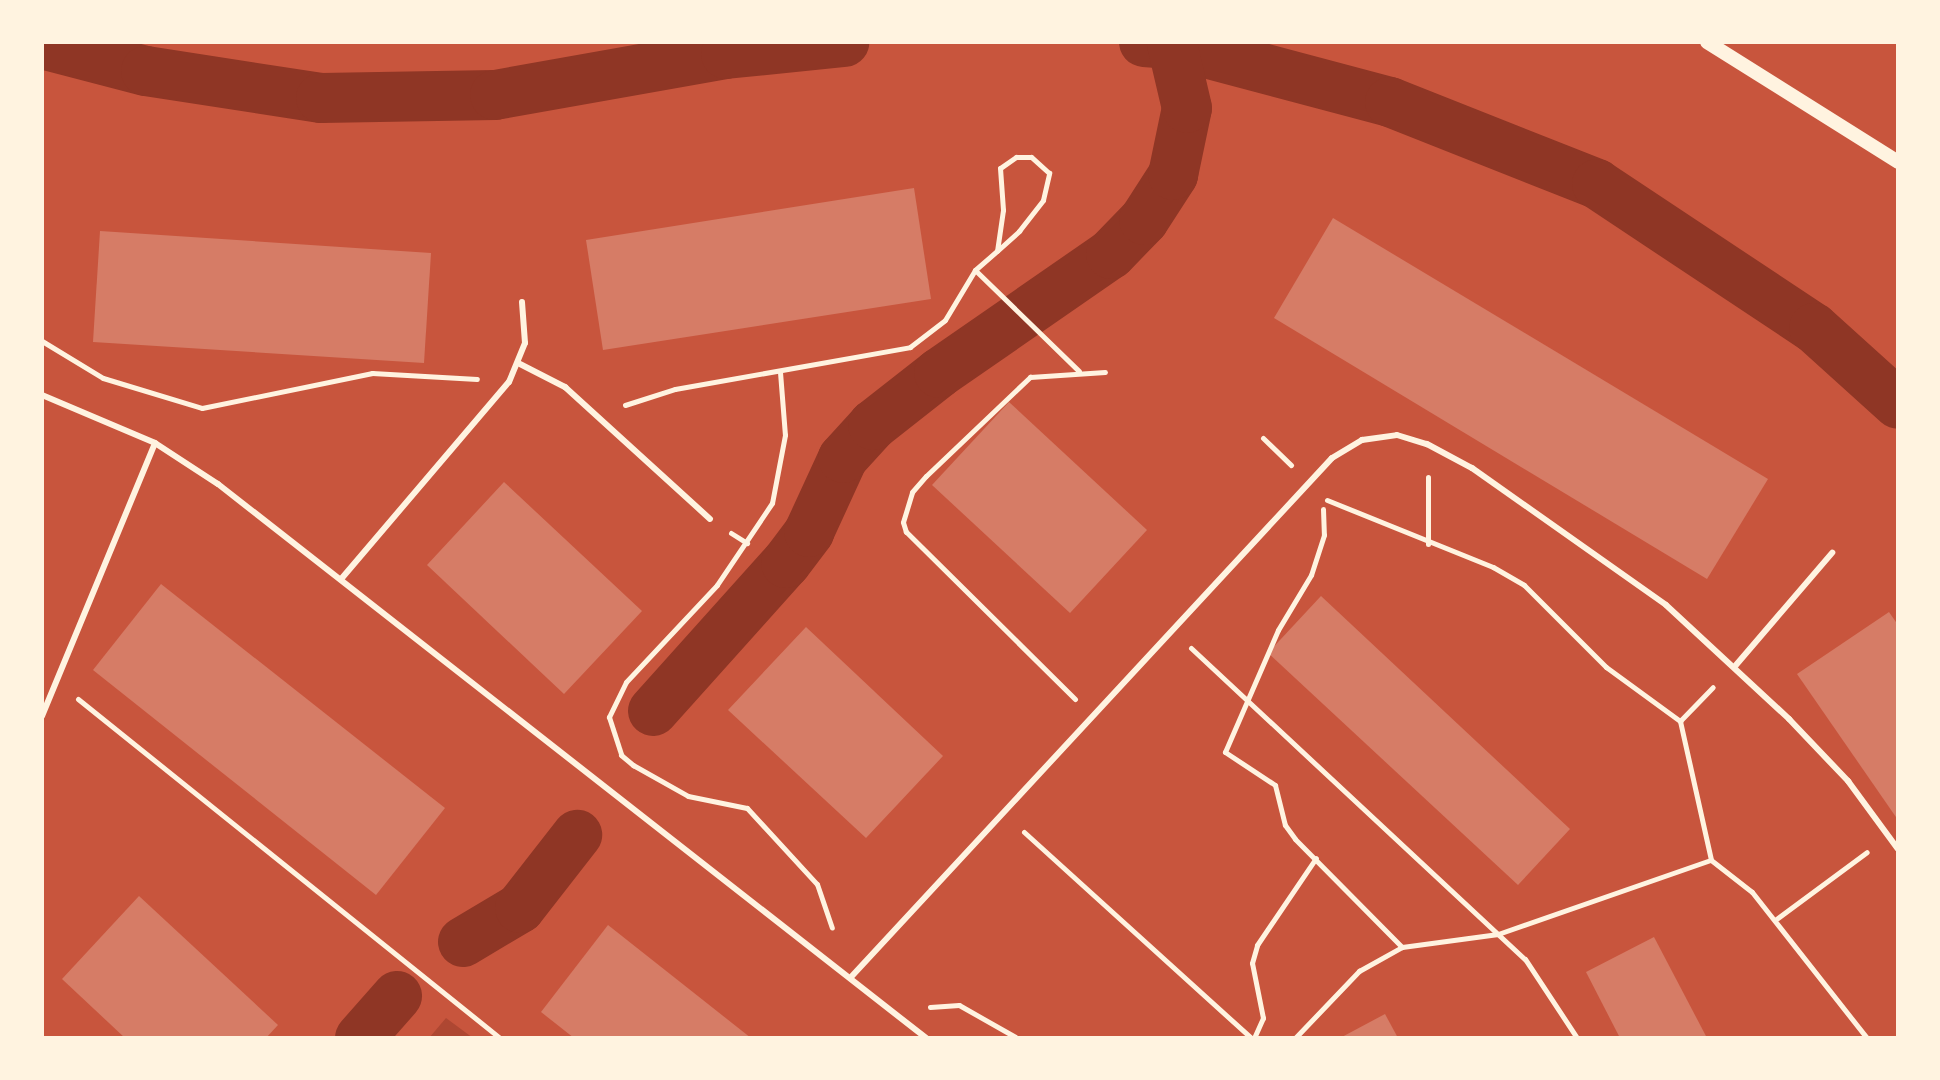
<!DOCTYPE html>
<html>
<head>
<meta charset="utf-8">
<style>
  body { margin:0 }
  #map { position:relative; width:1940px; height:1080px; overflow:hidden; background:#c8553d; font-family:"Noto Serif",serif }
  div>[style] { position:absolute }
  .green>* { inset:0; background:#ae4732 }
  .canal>* { height:50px; margin:-25px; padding:0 25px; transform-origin:25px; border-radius:25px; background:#8f3625 }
  .building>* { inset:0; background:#d67c66 }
  .path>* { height:5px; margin:-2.5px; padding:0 2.5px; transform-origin:2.5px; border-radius:2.5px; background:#fff3e0 }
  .service>* { height:6px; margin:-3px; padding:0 3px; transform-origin:3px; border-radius:3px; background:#fff3e0 }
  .tertiary>* { height:14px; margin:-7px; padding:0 7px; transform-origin:7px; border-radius:7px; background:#fff3e0 }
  span { translate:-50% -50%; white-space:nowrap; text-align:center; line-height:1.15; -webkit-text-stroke:6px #fff3e0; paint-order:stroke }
  .frame { position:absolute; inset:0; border:44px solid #fff3e0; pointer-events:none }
</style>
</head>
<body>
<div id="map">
  <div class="green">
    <i style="clip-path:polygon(446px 1018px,473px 1038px,429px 1038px)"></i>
  </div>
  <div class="canal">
    <i style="left:1144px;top:42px;width:28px;rotate:4deg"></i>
    <i style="left:1172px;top:44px;width:226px;rotate:14.9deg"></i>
    <i style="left:1390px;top:102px;width:223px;rotate:21.6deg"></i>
    <i style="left:1597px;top:184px;width:260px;rotate:33.6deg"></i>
    <i style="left:1814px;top:328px;width:113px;rotate:42.1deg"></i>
    <i style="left:42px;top:44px;width:107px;rotate:14.6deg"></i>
    <i style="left:146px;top:71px;width:177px;rotate:8.8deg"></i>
    <i style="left:321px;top:98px;width:174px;rotate:-1deg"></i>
    <i style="left:495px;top:95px;width:235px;rotate:-10.1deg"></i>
    <i style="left:726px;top:54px;width:119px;rotate:-5.8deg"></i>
    <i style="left:653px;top:711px;width:199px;rotate:-48.1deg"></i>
    <i style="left:786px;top:563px;width:39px;rotate:-53deg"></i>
    <i style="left:809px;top:532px;width:81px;rotate:-65.3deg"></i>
    <i style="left:843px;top:458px;width:45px;rotate:-47.7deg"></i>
    <i style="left:873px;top:425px;width:84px;rotate:-38.2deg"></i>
    <i style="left:939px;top:373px;width:209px;rotate:-34.7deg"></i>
    <i style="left:1111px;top:254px;width:47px;rotate:-45.9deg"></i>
    <i style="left:1144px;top:220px;width:54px;rotate:-57.2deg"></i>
    <i style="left:1173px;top:175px;width:68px;rotate:-78.2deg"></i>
    <i style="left:1187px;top:108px;width:66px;rotate:-103.2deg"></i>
    <i style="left:463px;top:942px;width:66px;rotate:-30.8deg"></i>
    <i style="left:520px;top:908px;width:93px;rotate:-52deg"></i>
    <i style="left:360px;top:1038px;width:56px;rotate:-48.6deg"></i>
  </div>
  <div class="building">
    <i style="clip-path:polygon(914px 188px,931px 299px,603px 350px,586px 240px)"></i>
    <i style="clip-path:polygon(1333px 218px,1768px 479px,1707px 579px,1274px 318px)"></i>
    <i style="clip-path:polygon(100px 231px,431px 253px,424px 363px,93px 342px)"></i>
    <i style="clip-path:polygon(1009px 402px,1147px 530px,1070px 613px,932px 485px)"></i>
    <i style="clip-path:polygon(504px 482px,642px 611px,564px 694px,427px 565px)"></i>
    <i style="clip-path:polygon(161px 584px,445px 808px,376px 895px,93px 670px)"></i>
    <i style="clip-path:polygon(1321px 596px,1570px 829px,1518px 885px,1268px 653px)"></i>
    <i style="clip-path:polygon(1889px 612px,1898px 625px,1898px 820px,1797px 674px)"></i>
    <i style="clip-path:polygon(806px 627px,943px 756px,866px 838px,728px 710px)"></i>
    <i style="clip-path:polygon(139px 896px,278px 1025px,266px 1038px,125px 1038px,62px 979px)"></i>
    <i style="clip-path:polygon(608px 925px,751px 1038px,574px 1038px,541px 1012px)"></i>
    <i style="clip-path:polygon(1654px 937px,1707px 1038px,1620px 1038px,1586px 972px)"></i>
    <i style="clip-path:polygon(1385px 1014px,1398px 1038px,1340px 1038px)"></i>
  </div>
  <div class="path">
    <i style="left:975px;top:270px;width:145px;rotate:44.2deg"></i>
    <i style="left:42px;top:341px;width:71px;rotate:31.2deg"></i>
    <i style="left:103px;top:378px;width:103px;rotate:16.9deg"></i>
    <i style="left:202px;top:408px;width:174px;rotate:-11.6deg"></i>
    <i style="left:372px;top:373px;width:105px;rotate:3.3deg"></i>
    <i style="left:780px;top:372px;width:63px;rotate:85.5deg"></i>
    <i style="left:785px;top:435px;width:69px;rotate:100.8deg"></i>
    <i style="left:772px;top:503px;width:99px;rotate:123.9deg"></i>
    <i style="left:717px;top:585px;width:133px;rotate:133.2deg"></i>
    <i style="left:626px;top:682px;width:39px;rotate:116deg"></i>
    <i style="left:609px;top:717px;width:40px;rotate:72deg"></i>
    <i style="left:621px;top:755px;width:16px;rotate:40deg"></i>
    <i style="left:633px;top:765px;width:63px;rotate:29.4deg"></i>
    <i style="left:688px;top:796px;width:60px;rotate:11.5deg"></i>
    <i style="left:747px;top:808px;width:103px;rotate:47.4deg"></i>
    <i style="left:817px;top:884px;width:46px;rotate:71.2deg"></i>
    <i style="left:625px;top:405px;width:52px;rotate:-17.7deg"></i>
    <i style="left:675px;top:389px;width:239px;rotate:-10.1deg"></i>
    <i style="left:910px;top:347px;width:44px;rotate:-37.6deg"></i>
    <i style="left:945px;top:320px;width:58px;rotate:-59deg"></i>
    <i style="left:975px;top:270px;width:29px;rotate:-41deg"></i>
    <i style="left:997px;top:251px;width:30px;rotate:-42deg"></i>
    <i style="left:1019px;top:231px;width:39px;rotate:-52deg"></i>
    <i style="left:1043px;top:200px;width:28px;rotate:-77deg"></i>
    <i style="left:1049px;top:173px;width:24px;rotate:-138deg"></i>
    <i style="left:1031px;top:157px;width:15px;rotate:180deg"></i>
    <i style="left:1016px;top:157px;width:19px;rotate:145deg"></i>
    <i style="left:1000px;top:168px;width:42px;rotate:85.9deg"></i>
    <i style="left:1003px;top:210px;width:41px;rotate:98.3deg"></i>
    <i style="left:1263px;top:438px;width:39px;rotate:44deg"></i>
    <i style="left:1428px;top:477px;width:67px;rotate:90deg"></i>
    <i style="left:1327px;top:500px;width:179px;rotate:22deg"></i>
    <i style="left:1493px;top:567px;width:36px;rotate:30deg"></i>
    <i style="left:1524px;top:585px;width:116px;rotate:45deg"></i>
    <i style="left:1606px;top:667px;width:92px;rotate:36.1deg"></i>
    <i style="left:1680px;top:721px;width:142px;rotate:77.4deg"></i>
    <i style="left:1711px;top:860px;width:52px;rotate:38deg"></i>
    <i style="left:1752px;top:892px;width:186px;rotate:51.8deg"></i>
    <i style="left:1323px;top:509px;width:26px;rotate:88deg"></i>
    <i style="left:1324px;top:535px;width:42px;rotate:108deg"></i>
    <i style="left:1311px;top:575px;width:64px;rotate:121deg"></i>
    <i style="left:1278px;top:630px;width:133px;rotate:113.5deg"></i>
    <i style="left:1225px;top:752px;width:60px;rotate:33.4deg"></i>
    <i style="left:1275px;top:785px;width:41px;rotate:76deg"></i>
    <i style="left:1285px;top:825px;width:17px;rotate:54deg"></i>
    <i style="left:1295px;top:839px;width:152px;rotate:45.3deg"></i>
    <i style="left:731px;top:533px;width:19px;rotate:32deg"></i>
    <i style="left:1191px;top:648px;width:456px;rotate:43deg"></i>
    <i style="left:1525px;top:959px;width:95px;rotate:56.6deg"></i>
    <i style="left:78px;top:699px;width:541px;rotate:38.78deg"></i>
    <i style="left:1075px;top:699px;width:238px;rotate:-135.3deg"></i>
    <i style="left:906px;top:532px;width:10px;rotate:-107deg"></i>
    <i style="left:903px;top:522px;width:31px;rotate:-73deg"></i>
    <i style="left:912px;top:492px;width:21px;rotate:-49deg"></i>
    <i style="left:926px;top:476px;width:144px;rotate:-43.6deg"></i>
    <i style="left:1030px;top:377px;width:75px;rotate:-3.8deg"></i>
    <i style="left:1680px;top:721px;width:47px;rotate:-45.9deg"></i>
    <i style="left:1024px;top:832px;width:307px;rotate:42.2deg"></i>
    <i style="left:1775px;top:920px;width:114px;rotate:-36.5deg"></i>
    <i style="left:930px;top:1007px;width:29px;rotate:-4deg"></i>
    <i style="left:959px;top:1005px;width:67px;rotate:29.6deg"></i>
    <i style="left:1254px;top:1038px;width:22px;rotate:-66deg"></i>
    <i style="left:1263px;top:1018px;width:56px;rotate:-101.3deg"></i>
    <i style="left:1252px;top:963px;width:19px;rotate:-74deg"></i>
    <i style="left:1257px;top:945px;width:105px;rotate:-55.9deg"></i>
    <i style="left:1295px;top:1038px;width:93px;rotate:-46.3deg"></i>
    <i style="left:1359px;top:971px;width:49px;rotate:-29.2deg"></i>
    <i style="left:1402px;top:947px;width:97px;rotate:-7.7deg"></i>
    <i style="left:1498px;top:934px;width:225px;rotate:-19.2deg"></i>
  </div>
  <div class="service">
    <i style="left:520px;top:364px;width:51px;rotate:27.1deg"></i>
    <i style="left:565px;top:387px;width:196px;rotate:42.3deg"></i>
    <i style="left:42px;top:395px;width:123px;rotate:23deg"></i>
    <i style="left:155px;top:443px;width:75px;rotate:33.1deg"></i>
    <i style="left:218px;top:484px;width:899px;rotate:38.04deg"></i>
    <i style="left:342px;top:578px;width:257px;rotate:-49.6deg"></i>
    <i style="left:509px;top:382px;width:42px;rotate:-67.7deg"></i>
    <i style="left:525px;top:343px;width:41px;rotate:-94.2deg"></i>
    <i style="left:1736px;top:665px;width:148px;rotate:-49.4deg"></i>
    <i style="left:42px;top:716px;width:295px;rotate:-67.5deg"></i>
    <i style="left:852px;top:976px;width:706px;rotate:-47.18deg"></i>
    <i style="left:1332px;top:458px;width:35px;rotate:-31deg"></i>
    <i style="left:1362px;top:440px;width:35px;rotate:-8deg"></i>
    <i style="left:1397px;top:435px;width:31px;rotate:17deg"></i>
    <i style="left:1427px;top:444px;width:51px;rotate:28.1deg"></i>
    <i style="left:1472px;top:468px;width:237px;rotate:35.2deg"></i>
    <i style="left:1666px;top:605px;width:168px;rotate:42.8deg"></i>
    <i style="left:1789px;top:719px;width:86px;rotate:46.4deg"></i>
    <i style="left:1848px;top:781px;width:84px;rotate:53.7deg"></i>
  </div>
  <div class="tertiary">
    <i style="left:1707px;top:42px;width:226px;rotate:32.1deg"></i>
  </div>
  <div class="frame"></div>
</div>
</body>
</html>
